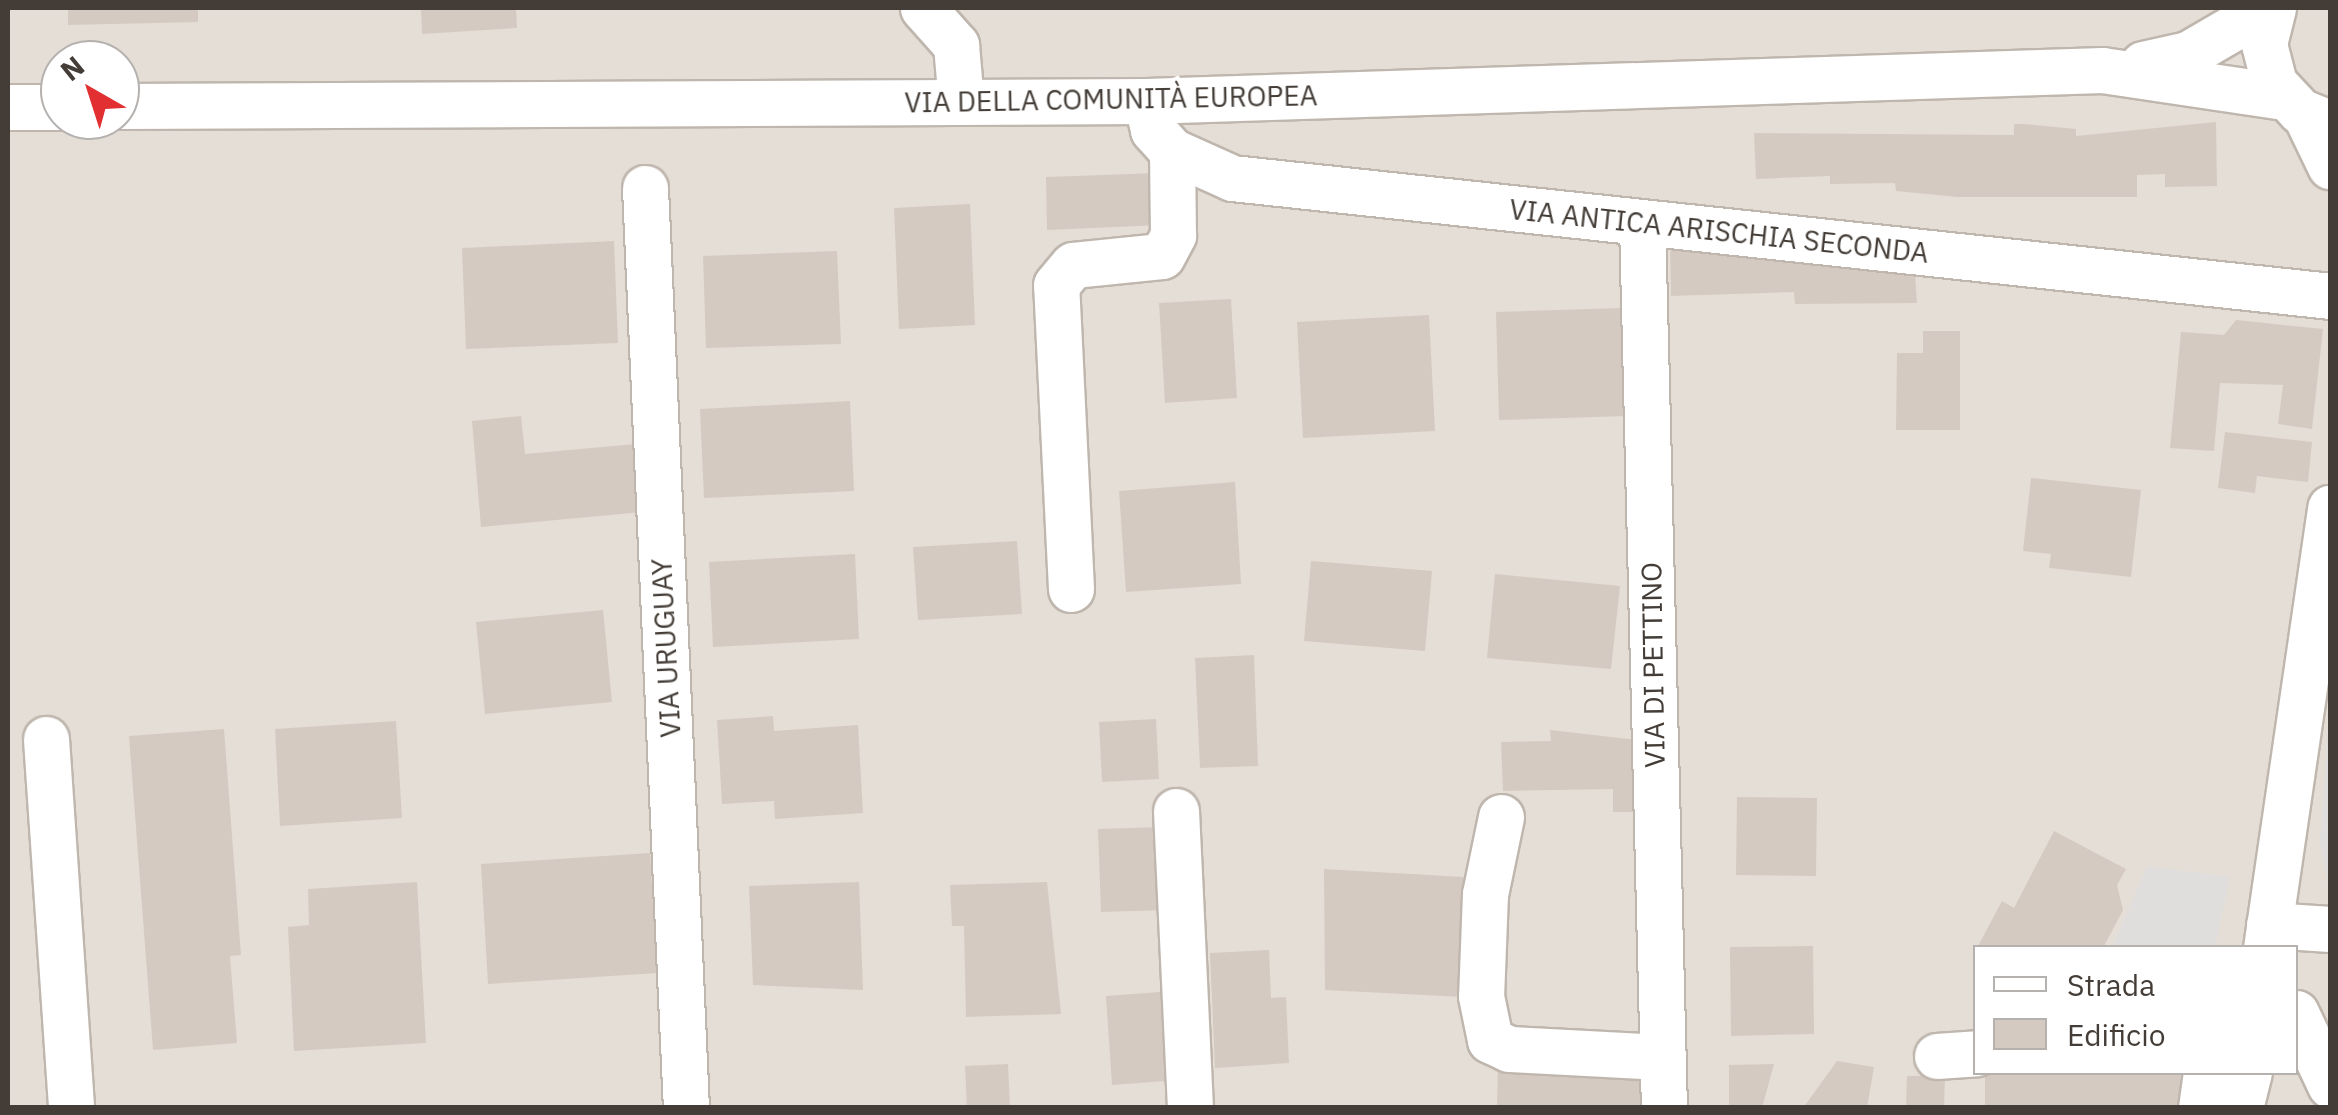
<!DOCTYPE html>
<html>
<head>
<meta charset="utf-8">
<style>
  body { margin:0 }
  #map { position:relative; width:2338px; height:1115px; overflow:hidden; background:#f2ede7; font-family:"IBM Plex Sans",sans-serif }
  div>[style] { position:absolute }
  .residential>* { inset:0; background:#e5ded6 }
  .parking>* { inset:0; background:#e0dedc }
  .building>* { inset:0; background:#d5cac1 }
  .roads { filter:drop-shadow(2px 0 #bfb6ae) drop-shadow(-2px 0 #bfb6ae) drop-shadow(0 2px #bfb6ae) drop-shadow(0 -2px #bfb6ae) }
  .minor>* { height:45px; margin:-22.5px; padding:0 22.5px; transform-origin:22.5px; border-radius:22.5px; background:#fff }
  span { translate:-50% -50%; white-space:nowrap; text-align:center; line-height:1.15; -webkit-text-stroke:8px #fff; paint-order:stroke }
  .street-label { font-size:28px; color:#443d37 }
  .frame { position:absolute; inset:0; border:10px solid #443d37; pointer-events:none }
  .legend { position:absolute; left:1973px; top:945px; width:325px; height:130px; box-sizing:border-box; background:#fff; border:2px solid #b4b1af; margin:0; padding:12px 18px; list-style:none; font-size:30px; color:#443d37 }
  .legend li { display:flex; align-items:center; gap:20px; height:50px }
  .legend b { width:50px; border:2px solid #b4b1af }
  .north { position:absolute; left:40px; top:40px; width:100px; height:100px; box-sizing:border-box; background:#fff; border:2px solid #b4b1af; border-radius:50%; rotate:321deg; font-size:28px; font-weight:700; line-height:40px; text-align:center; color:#443d37 }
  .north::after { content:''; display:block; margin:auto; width:35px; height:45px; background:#e12f32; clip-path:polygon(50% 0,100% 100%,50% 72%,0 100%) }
</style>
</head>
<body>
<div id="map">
  <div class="residential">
    <i style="clip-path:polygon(evenodd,8px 8px,2330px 8px,2330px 1107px,8px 1107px,8px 8px,60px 60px,120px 60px,120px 120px,60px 120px,60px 60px,8px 8px,1976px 948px,2296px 948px,2296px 1072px,1976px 1072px,1976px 948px)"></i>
  </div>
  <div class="parking">
    <i style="clip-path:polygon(2330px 700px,2330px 898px,2320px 843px)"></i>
    <i style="clip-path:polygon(2147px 866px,2230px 877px,2215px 947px,2112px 947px)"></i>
  </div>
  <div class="building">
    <i style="clip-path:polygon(68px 8px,198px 8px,198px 22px,68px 25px)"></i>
    <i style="clip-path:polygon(421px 8px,516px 8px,517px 28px,422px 34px)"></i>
    <i style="clip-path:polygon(2216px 122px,2217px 186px,2165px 187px,2165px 174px,2137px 175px,2137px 197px,1957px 197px,1896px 191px,1895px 183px,1830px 184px,1830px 176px,1756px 179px,1754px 133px,2014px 135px,2014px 124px,2024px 124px,2076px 129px,2076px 136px)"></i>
    <i style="clip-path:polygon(1159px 173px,1161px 225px,1047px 230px,1046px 177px)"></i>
    <i style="clip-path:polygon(970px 204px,975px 325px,899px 329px,894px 208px)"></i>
    <i style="clip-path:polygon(1670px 238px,1914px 260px,1917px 303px,1795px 304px,1794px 292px,1671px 296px)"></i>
    <i style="clip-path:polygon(614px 241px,618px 343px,466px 349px,462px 248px)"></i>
    <i style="clip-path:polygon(837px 251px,841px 344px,706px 348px,703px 256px)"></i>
    <i style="clip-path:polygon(1231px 299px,1237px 398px,1165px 403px,1159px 303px)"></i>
    <i style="clip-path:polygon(1623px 308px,1626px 416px,1499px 420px,1496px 312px)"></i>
    <i style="clip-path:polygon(1429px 315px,1435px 431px,1303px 438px,1297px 322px)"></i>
    <i style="clip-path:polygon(2236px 320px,2323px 329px,2312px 429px,2278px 424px,2283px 385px,2220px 383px,2214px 451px,2170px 448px,2181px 332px,2224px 335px)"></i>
    <i style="clip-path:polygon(1923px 331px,1960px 331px,1960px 430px,1896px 430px,1897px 353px,1923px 353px)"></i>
    <i style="clip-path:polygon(850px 401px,854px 491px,704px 498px,700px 409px)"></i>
    <i style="clip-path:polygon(521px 416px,525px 454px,636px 444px,642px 512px,481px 527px,472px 421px)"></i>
    <i style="clip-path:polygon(2225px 432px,2312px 442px,2308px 482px,2257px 476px,2255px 493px,2218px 488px)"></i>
    <i style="clip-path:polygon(2031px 478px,2141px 490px,2131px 577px,2049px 568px,2051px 554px,2023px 551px)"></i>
    <i style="clip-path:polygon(1235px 482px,1241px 584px,1126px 592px,1119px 491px)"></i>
    <i style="clip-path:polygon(1017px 541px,1022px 614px,918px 620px,913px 547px)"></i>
    <i style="clip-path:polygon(855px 554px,859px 639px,713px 647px,709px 562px)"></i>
    <i style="clip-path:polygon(1311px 561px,1432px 571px,1425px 651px,1304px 641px)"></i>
    <i style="clip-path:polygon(1495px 574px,1620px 586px,1611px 669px,1487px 658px)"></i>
    <i style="clip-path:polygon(603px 610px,612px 702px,485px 714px,476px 622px)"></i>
    <i style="clip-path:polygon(1254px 655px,1258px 766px,1200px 768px,1195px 658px)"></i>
    <i style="clip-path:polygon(773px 716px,774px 731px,858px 725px,863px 813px,775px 819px,774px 801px,722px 804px,717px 720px)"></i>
    <i style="clip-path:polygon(1156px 719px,1159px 779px,1102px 782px,1099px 722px)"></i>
    <i style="clip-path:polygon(396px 721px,402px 818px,280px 826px,275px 729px)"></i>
    <i style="clip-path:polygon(224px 729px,241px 955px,230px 956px,237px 1043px,153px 1050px,129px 736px)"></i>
    <i style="clip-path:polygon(1550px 730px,1646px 741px,1647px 812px,1613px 812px,1613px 789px,1503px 791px,1501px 742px,1551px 741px)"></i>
    <i style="clip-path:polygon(1737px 797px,1817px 798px,1816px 876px,1736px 875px)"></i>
    <i style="clip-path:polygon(1164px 827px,1167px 910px,1101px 912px,1098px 829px)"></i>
    <i style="clip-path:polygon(2054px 831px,2126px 869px,2117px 885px,2123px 910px,2103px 948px,1977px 948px,2002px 901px,2014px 908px)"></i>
    <i style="clip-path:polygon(650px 853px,657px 973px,488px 984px,481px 864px)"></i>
    <i style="clip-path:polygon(1324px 869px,1463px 877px,1464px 997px,1325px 990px)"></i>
    <i style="clip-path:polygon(417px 882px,426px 1043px,294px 1051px,288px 927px,309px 925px,308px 889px)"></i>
    <i style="clip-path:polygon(859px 882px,863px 990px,753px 985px,749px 886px)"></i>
    <i style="clip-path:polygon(1047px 882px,1061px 1014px,966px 1017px,964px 926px,952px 926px,950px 885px)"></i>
    <i style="clip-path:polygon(1813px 946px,1814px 1034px,1731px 1036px,1730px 947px)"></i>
    <i style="clip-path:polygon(1269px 950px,1271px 998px,1286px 997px,1289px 1063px,1215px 1068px,1210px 953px)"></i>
    <i style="clip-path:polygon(1173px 991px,1179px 1080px,1112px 1085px,1106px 996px)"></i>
    <i style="clip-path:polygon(1498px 1060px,1656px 1062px,1655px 1107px,1497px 1108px)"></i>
    <i style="clip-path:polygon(1837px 1061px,1874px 1067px,1867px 1108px,1803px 1108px)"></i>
    <i style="clip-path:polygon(1008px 1064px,1010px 1108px,967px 1108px,965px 1066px)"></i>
    <i style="clip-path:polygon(1774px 1064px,1762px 1108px,1729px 1108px,1729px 1065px)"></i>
    <i style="clip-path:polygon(1985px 1072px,2194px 1072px,2194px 1108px,1985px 1108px)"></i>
    <i style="clip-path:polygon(1907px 1076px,1945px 1076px,1944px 1108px,1906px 1108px)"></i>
  </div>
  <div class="roads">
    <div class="minor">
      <i style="left:923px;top:8px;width:50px;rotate:48.3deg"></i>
      <i style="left:956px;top:45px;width:57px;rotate:85deg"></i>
      <i style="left:2273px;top:8px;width:37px;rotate:104deg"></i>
      <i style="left:2264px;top:44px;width:40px;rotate:75.6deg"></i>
      <i style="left:2274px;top:83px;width:38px;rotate:47deg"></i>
      <i style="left:2300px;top:111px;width:32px;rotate:22deg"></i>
      <i style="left:2143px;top:64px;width:46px;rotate:-12.5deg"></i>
      <i style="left:2188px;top:54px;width:91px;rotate:-30.2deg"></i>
      <i style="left:1146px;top:101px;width:30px;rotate:76deg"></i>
      <i style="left:1153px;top:130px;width:28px;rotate:48deg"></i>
      <i style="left:1172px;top:151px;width:66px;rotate:24.2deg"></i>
      <i style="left:1232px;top:178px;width:1104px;rotate:6.13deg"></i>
      <i style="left:120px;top:106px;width:1026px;rotate:-0.28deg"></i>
      <i style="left:1146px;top:101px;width:957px;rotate:-1.86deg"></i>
      <i style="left:2102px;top:70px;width:184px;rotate:8.4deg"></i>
      <i style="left:8px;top:107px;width:52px"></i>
      <i style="left:2305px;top:114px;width:58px;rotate:64.3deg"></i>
      <i style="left:645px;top:188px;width:921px;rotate:87.45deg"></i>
      <i style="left:1642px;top:223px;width:885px;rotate:88.58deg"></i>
      <i style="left:1071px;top:589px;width:304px;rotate:-92.8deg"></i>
      <i style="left:1056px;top:285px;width:26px;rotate:-50deg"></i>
      <i style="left:1073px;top:265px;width:89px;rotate:-5.8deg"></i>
      <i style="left:1162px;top:256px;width:24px;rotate:-62deg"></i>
      <i style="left:1173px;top:235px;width:84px;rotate:-90.7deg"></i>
      <i style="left:46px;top:739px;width:370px;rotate:86.1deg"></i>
      <i style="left:1176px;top:811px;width:297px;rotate:87.3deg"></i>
      <i style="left:1501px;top:817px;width:79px;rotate:101.7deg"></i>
      <i style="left:1485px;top:894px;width:102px;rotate:92.2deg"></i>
      <i style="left:1481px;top:996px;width:45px;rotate:78.4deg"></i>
      <i style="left:1490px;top:1040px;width:21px;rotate:25deg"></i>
      <i style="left:1509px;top:1049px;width:154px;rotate:3deg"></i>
      <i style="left:2269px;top:925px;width:61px;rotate:3.8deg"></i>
      <i style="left:2266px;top:948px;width:445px;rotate:-81.7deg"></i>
      <i style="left:2296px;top:1013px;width:80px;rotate:64.7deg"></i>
      <i style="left:1937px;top:1056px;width:39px;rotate:-4deg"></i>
      <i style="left:2201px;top:1108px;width:36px;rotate:-82deg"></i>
      <i style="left:2240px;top:1108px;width:37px;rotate:-76deg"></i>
    </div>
  </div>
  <div class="street-label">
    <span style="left:1111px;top:99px;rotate:-1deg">VIA DELLA COMUNITÀ EUROPEA</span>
    <span style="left:1719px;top:231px;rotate:6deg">VIA ANTICA ARISCHIA SECONDA</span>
    <span style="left:666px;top:648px;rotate:-93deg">VIA URUGUAY</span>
    <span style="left:1653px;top:665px;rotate:-91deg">VIA DI PETTINO</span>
  </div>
  <div class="frame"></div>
  <ul class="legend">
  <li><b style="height:12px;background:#fff"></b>Strada</li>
  <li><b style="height:28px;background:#d5cac1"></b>Edificio</li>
  </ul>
  <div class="north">N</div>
</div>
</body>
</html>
